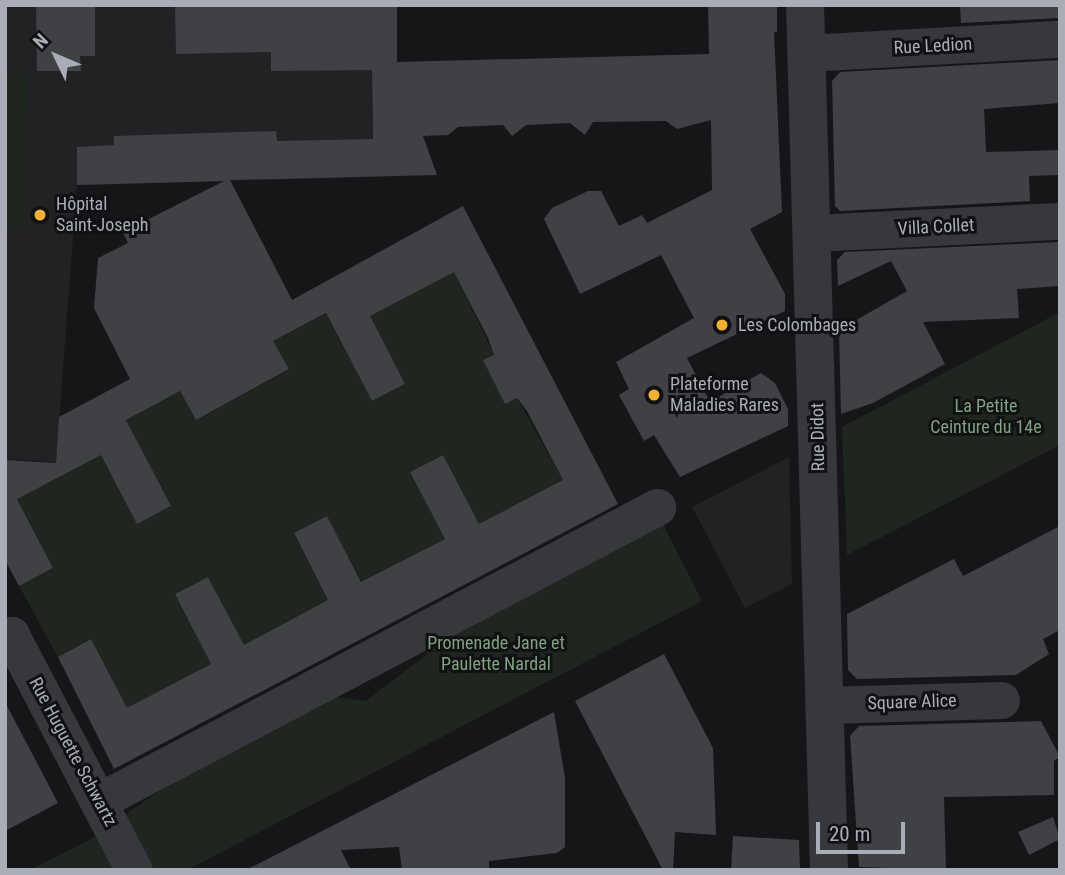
<!DOCTYPE html>
<html>
<head>
<meta charset="utf-8">
<style>
  body { margin:0 }
  #map { position:relative; width:1065px; height:875px; overflow:hidden; background:#161618; font-family:"Roboto Condensed",sans-serif }
  div>[style] { position:absolute }
  .built>* { inset:0; background:#222225 }
  .green>* { inset:0; background:#1e261f }
  .building>* { inset:0; background:#404145 }
  .minor>* { height:37px; margin:-18.5px; padding:0 18.5px; transform-origin:18.5px; border-radius:18.5px; background:#37383d }
  .tertiary>* { height:38px; margin:-19px; padding:0 19px; transform-origin:19px; border-radius:19px; background:#37383d }
  .dots>* { width:19px; height:19px; translate:-50% -50%; box-sizing:border-box; border:4px solid #111113; border-radius:50% }
  span { translate:-50% -50%; white-space:nowrap; text-align:center; line-height:1.15; -webkit-text-stroke:6px #111113; paint-order:stroke }
  .street-label { font-size:18px; color:#a8adb8 }
  .poi-label { font-size:18px; color:#a8adb8 }
  .left { translate:0 -50%; text-align:left }
  .park-label { font-size:18px; color:#7fa381 }
  .frame { position:absolute; inset:0; border:7px solid #a8adb8; pointer-events:none }
  .north { position:absolute; left:21px; top:21px; width:70px; height:70px; -webkit-text-stroke:5px #111113; paint-order:stroke; rotate:314deg; font-size:19px; font-weight:700; line-height:28px; text-align:center; color:#a8adb8 }
  .north::after { content:''; display:block; margin:auto; width:24px; height:32px; background:#a8adb8; clip-path:polygon(50% 0,100% 100%,50% 72%,0 100%) }
  .scale { position:absolute; left:816px; top:822px; width:89px; height:32px; box-sizing:border-box; border:4px solid #a8adb8; border-top:0; padding-left:9px; font-size:21px; line-height:24px; white-space:nowrap; color:#a8adb8; -webkit-text-stroke:5px #111113; paint-order:stroke }
</style>
</head>
<body>
<div id="map">
  <div class="built">
    <i style="clip-path:polygon(5px 5px,371px 5px,373px 177px,77px 185px,56px 462px,5px 459px)"></i>
    <i style="clip-path:polygon(789px 457px,792px 584px,745px 608px,692px 507px)"></i>
  </div>
  <div class="green">
    <i style="clip-path:polygon(28px 71px,23px 228px,5px 228px,5px 72px)"></i>
    <i style="clip-path:polygon(454px 271px,494px 355px,484px 360px,506px 403px,517px 398px,571px 494px,545px 490px,479px 524px,442px 455px,410px 472px,445px 539px,378px 574px,364px 587px,327px 516px,294px 534px,330px 604px,245px 647px,208px 577px,175px 594px,211px 664px,128px 710px,90px 639px,58px 657px,19px 586px,53px 568px,17px 498px,101px 454px,137px 523px,171px 507px,126px 420px,180px 391px,196px 420px,289px 370px,273px 341px,326px 314px,372px 401px,405px 384px,369px 315px)"></i>
    <i style="clip-path:polygon(1060px 312px,1060px 445px,847px 555px,842px 427px)"></i>
    <i style="clip-path:polygon(659px 516px,702px 601px,187px 870px,150px 870px,122px 817px,162px 789px,324px 695px,366px 701px,425px 656px,439px 630px)"></i>
    <i style="clip-path:polygon(101px 834px,119px 870px,30px 870px)"></i>
  </div>
  <div class="building">
    <i style="clip-path:polygon(36px 5px,95px 5px,95px 56px,80px 56px,81px 71px,37px 71px)"></i>
    <i style="clip-path:polygon(175px 5px,397px 5px,397px 62px,709px 54px,708px 5px,777px 5px,777px 32px,774px 32px,782px 212px,750px 229px,785px 294px,785px 311px,687px 358px,710px 402px,761px 373px,775px 383px,788px 409px,788px 426px,680px 477px,654px 435px,644px 441px,619px 395px,629px 389px,616px 362px,694px 318px,661px 255px,580px 294px,544px 219px,552px 208px,588px 191px,601px 191px,619px 226px,642px 215px,647px 223px,712px 190px,711px 120px,677px 129px,666px 121px,593px 122px,585px 135px,570px 123px,526px 125px,512px 136px,503px 125px,458px 127px,448px 135px,423px 136px,437px 175px,230px 180px,292px 300px,463px 206px,618px 504px,114px 769px,58px 657px,91px 639px,127px 708px,211px 664px,175px 594px,208px 577px,244px 645px,328px 600px,294px 533px,327px 516px,361px 582px,445px 539px,410px 472px,443px 455px,479px 524px,563px 480px,527px 411px,517px 398px,505px 404px,483px 360px,494px 355px,488px 338px,454px 272px,370px 316px,405px 384px,372px 401px,326px 313px,273px 341px,289px 369px,196px 420px,180px 391px,126px 420px,171px 506px,137px 524px,101px 455px,17px 499px,53px 568px,19px 586px,5px 560px,5px 460px,56px 463px,59px 417px,130px 379px,94px 308px,98px 258px,128px 243px,123px 232px,224px 181px,77px 185px,77px 147px,114px 145px,114px 136px,276px 131px,277px 141px,373px 139px,372px 70px,271px 71px,271px 52px,176px 54px)"></i>
    <i style="clip-path:polygon(960px 5px,1060px 5px,1060px 18px,961px 23px)"></i>
    <i style="clip-path:polygon(1060px 60px,1060px 103px,984px 109px,986px 152px,1060px 150px,1060px 175px,1029px 176px,1030px 201px,840px 211px,835px 206px,832px 81px,840px 72px)"></i>
    <i style="clip-path:polygon(1060px 242px,1060px 286px,1017px 289px,1019px 318px,923px 322px,945px 364px,873px 403px,841px 414px,839px 330px,907px 291px,891px 261px,838px 286px,837px 260px,845px 252px)"></i>
    <i style="clip-path:polygon(1060px 526px,1060px 630px,1043px 639px,1049px 654px,1016px 675px,857px 679px,848px 670px,847px 614px,954px 559px,963px 576px)"></i>
    <i style="clip-path:polygon(664px 654px,713px 748px,716px 835px,675px 832px,673px 870px,663px 870px,575px 701px)"></i>
    <i style="clip-path:polygon(5px 702px,58px 803px,5px 831px)"></i>
    <i style="clip-path:polygon(554px 712px,565px 778px,565px 847px,557px 853px,489px 861px,489px 870px,402px 870px,399px 847px,341px 850px,351px 870px,246px 870px)"></i>
    <i style="clip-path:polygon(1041px 721px,1060px 757px,1054px 761px,1054px 795px,944px 797px,946px 870px,859px 867px,850px 736px,859px 726px)"></i>
    <i style="clip-path:polygon(1053px 817px,1060px 839px,1029px 855px,1018px 832px)"></i>
    <i style="clip-path:polygon(733px 836px,799px 840px,800px 870px,731px 870px)"></i>
  </div>
  <div class="minor">
    <i style="left:806px;top:53px;width:254px;rotate:-3.2deg"></i>
    <i style="left:812px;top:233px;width:248px;rotate:-2.8deg"></i>
    <i style="left:5px;top:638px;width:7px;rotate:-27deg"></i>
    <i style="left:11px;top:635px;width:265px;rotate:62.4deg"></i>
    <i style="left:824px;top:705px;width:177px;rotate:-1.6deg"></i>
    <i style="left:99px;top:801px;width:631px;rotate:-27.78deg"></i>
  </div>
  <div class="tertiary">
    <i style="left:805px;top:5px;width:865px;rotate:88.41deg"></i>
  </div>
  <div class="dots">
    <i style="left:40px;top:215px;background:#f2b134"></i>
    <i style="left:722px;top:325px;background:#f2b134"></i>
    <i style="left:654px;top:395px;background:#f2b134"></i>
  </div>
  <div class="street-label">
    <span style="left:933px;top:46px;rotate:-3deg">Rue Ledion</span>
    <span style="left:936px;top:227px;rotate:-3deg">Villa Collet</span>
    <span style="left:818px;top:437px;rotate:-91deg">Rue Didot</span>
    <span style="left:912px;top:702px;rotate:-2deg">Square Alice</span>
    <span style="left:73px;top:752px;rotate:62deg">Rue Huguette Schwartz</span>
  </div>
  <div class="poi-label">
    <span class="left" style="left:56px;top:215px">Hôpital<br>Saint-Joseph</span>
    <span class="left" style="left:738px;top:325px">Les Colombages</span>
    <span class="left" style="left:670px;top:395px">Plateforme<br>Maladies Rares</span>
  </div>
  <div class="park-label">
    <span style="left:986px;top:417px">La Petite<br>Ceinture du 14e</span>
    <span style="left:496px;top:654px">Promenade Jane et<br>Paulette Nardal</span>
  </div>
  <div class="frame"></div>
  <div class="north">N</div>
  <div class="scale">20 m</div>
</div>
</body>
</html>
